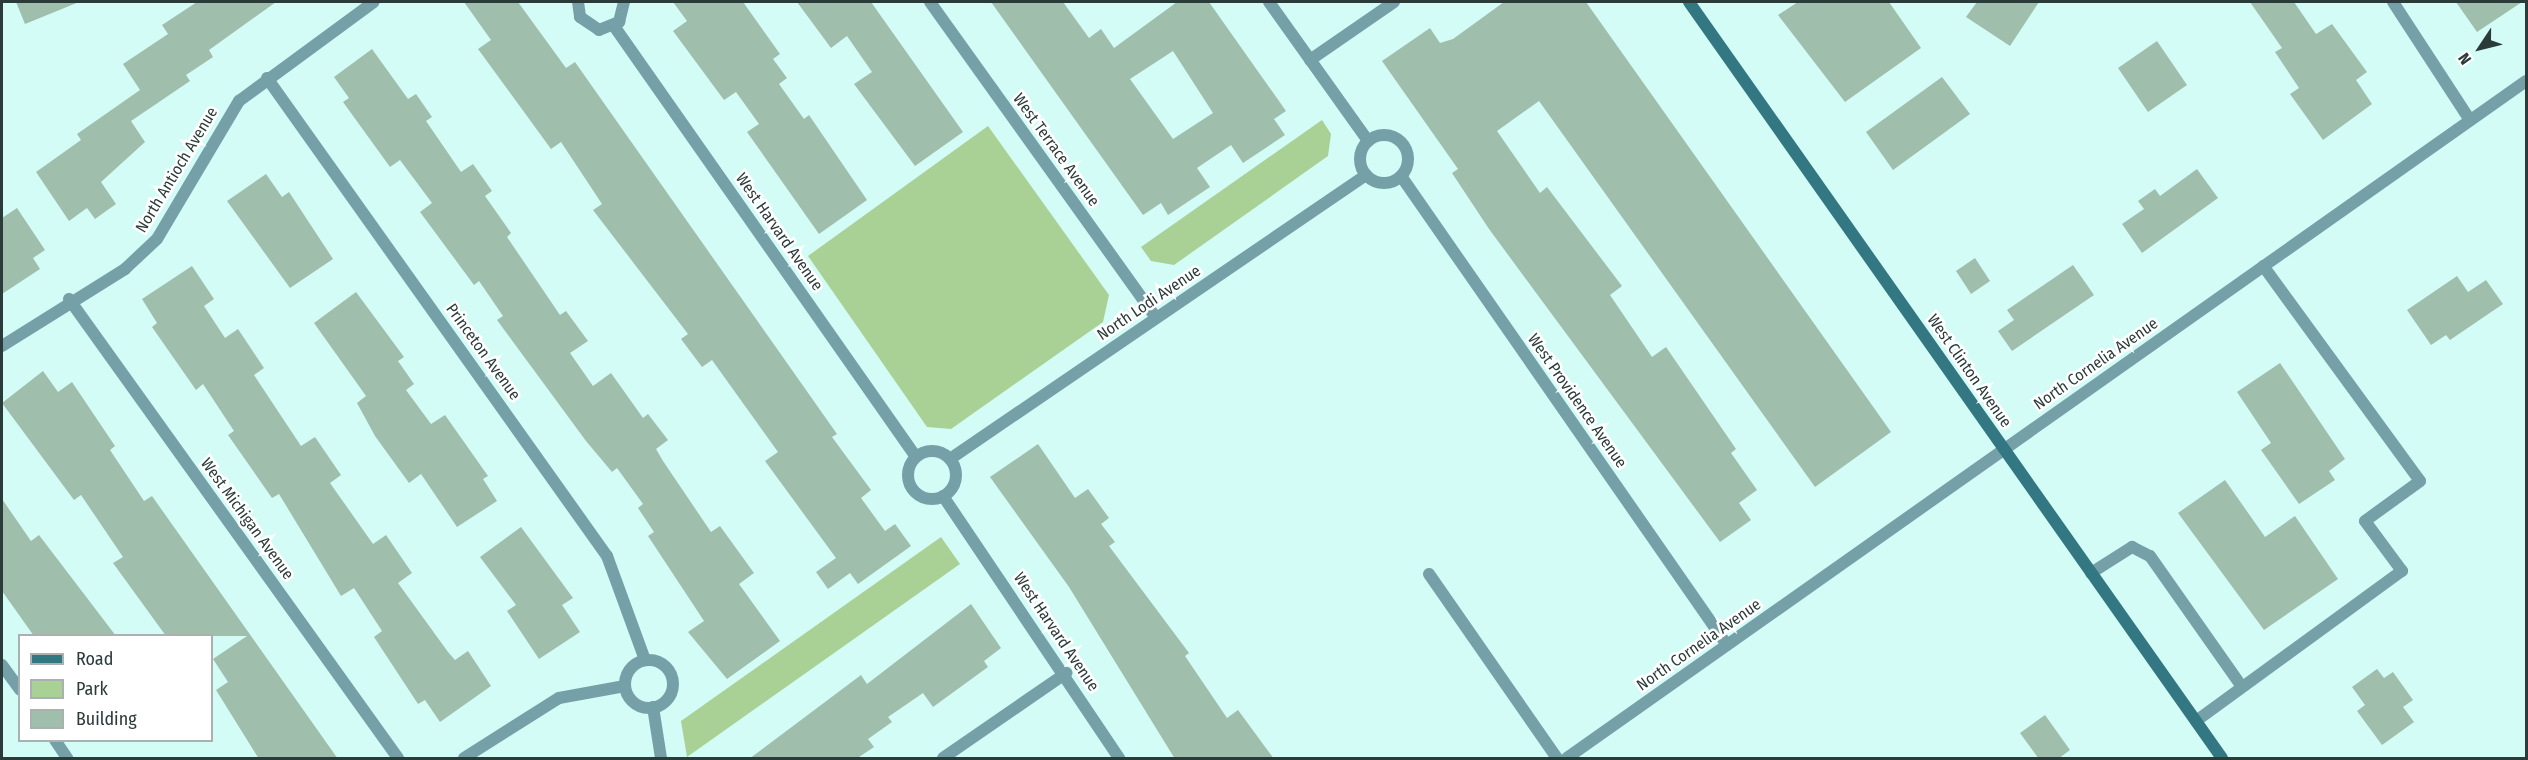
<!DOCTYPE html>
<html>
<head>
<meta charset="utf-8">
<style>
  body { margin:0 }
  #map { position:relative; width:2528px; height:760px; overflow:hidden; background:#d4fcf6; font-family:"Fira Sans Condensed",sans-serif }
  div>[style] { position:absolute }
  .green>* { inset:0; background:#a9d195 }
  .building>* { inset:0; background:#9fbeac }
  .service>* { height:12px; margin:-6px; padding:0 6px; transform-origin:6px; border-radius:6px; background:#75a0a7 }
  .minor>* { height:12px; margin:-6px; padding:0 6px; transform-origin:6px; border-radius:6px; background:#75a0a7 }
  .minor>.ring { margin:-6px; padding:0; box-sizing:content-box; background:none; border:12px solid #75a0a7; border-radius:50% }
  .tertiary>* { height:12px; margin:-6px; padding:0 6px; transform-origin:6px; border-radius:6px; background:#75a0a7 }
  .secondary>* { height:12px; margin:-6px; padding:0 6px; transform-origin:6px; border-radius:6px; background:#327782 }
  span { translate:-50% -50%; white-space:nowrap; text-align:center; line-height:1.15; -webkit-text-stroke:5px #fff; paint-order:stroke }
  .street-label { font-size:16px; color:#2b3b39 }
  .frame { position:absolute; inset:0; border:3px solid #2b3b39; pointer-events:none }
  .legend { position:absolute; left:18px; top:634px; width:195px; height:108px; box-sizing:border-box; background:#fff; border:2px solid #aab1b0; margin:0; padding:8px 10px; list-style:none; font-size:18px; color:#2b3b39 }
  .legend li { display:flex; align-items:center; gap:12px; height:30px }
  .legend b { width:30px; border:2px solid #aab1b0 }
  .north { position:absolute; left:2450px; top:18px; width:60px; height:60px; -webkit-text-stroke:4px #fff; paint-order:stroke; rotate:235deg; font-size:16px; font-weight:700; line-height:24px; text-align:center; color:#2b3b39 }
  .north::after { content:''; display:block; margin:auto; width:21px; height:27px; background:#2b3b39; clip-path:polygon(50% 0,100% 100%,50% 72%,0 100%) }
</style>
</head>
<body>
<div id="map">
  <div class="green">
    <i style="clip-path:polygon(1322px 120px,1331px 134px,1328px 156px,1174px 265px,1151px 261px,1141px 247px)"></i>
    <i style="clip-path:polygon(988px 126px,1109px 295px,1103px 322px,951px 429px,927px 427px,808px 256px)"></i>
    <i style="clip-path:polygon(941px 537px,960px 564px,687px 757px,681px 721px)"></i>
  </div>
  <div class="building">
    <i style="clip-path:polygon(16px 2px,79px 2px,25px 24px)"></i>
    <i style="clip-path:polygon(197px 2px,276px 2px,209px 50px,213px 57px,186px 75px,190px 81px,131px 121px,145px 142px,101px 182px,116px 204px,95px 219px,87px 208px,69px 221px,36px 172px,81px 140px,77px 134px,140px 90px,123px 64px,168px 34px,162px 25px)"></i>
    <i style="clip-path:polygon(464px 2px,518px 2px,566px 68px,575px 62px,837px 434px,832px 437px,871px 490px,861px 498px,885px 531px,895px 524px,911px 546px,858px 584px,850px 573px,828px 589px,816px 572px,836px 558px,765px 461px,778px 452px,712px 360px,702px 367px,681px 339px,688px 334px,593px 210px,602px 204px,561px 142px,551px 149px,478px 49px,491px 40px)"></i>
    <i style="clip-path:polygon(673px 2px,743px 2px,780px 54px,773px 59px,787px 78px,779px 84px,804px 119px,809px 115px,867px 200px,819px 234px,747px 132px,759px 124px,736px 92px,724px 100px,673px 31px,687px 21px)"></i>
    <i style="clip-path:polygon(797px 2px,871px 2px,963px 132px,915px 166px,854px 84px,872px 72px,847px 36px,831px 48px)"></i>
    <i style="clip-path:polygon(evenodd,991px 2px,1063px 2px,1089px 38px,1101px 29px,1114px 48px,1177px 2px,1209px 2px,1286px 111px,1274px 119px,1285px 135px,1243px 163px,1231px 145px,1197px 168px,1210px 187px,1168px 215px,1161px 203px,1143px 215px,991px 2px,1173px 51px,1213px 113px,1173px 139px,1130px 79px,1173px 51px)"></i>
    <i style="clip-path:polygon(1504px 2px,1586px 2px,1891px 432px,1815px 487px,1539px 101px,1497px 131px,1540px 193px,1547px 187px,1622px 286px,1610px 295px,1652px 357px,1666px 347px,1736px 449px,1731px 453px,1757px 490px,1739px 503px,1751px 520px,1720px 542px,1489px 229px,1452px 173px,1458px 169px,1382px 61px,1430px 28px,1440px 43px,1453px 39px)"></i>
    <i style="clip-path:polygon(1798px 2px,1889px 2px,1921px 48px,1845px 102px,1778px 15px)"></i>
    <i style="clip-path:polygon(1977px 2px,2039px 2px,2010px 46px,1966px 17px)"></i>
    <i style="clip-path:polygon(2250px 2px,2294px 2px,2316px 34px,2332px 24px,2367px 72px,2356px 80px,2372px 104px,2323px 140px,2290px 94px,2299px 88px,2275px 52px,2282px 48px)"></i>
    <i style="clip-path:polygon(2456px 2px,2522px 2px,2477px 32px)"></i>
    <i style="clip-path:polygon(2157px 41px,2187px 85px,2148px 112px,2118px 68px)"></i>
    <i style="clip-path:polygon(372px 49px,408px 99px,416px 94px,432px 117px,426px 121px,461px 172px,473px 164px,492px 191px,485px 196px,511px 233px,507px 237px,560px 315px,566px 311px,588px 341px,570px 353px,593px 386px,611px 373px,643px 418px,648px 414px,668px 440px,656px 449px,663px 461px,711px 532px,720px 526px,754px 573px,739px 584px,780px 641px,727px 679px,688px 632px,704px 621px,648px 536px,654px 532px,638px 508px,643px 504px,617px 468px,612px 472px,586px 441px,497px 320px,503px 316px,479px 281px,474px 285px,420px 212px,432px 203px,400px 160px,390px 167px,343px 102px,349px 98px,334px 77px)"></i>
    <i style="clip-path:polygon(1942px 77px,1970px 114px,1893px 170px,1866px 132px)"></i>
    <i style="clip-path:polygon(2197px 169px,2218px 198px,2142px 253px,2122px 224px,2144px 209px,2138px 201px,2155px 189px,2160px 196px)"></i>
    <i style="clip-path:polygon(266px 174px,282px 197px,289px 192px,333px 259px,290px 288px,227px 201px)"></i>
    <i style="clip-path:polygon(17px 208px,45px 250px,33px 258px,40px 269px,2px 294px,2px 218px)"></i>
    <i style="clip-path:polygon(1975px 258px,1990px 281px,1971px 294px,1956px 271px)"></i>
    <i style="clip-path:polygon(2073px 265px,2094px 295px,2012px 351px,1998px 331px,2014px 320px,2007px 310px)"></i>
    <i style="clip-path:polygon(192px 266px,214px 299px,204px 306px,225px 338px,238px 329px,264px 368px,254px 375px,301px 446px,315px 437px,341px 475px,330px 483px,373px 544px,386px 535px,412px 573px,398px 583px,448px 652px,455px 660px,468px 651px,491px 686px,440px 722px,425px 700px,418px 704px,374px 637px,382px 631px,354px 588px,341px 596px,279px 494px,272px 498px,228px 435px,234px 431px,203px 384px,196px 390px,152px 327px,157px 323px,142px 299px)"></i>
    <i style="clip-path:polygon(2457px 276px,2468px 292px,2486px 280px,2503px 304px,2450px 340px,2446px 335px,2431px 345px,2407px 310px)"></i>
    <i style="clip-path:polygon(356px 292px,404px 357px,398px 361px,414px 384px,406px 390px,431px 424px,445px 415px,488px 476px,483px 479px,497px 501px,457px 527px,421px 474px,409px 483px,375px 436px,357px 403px,366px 396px,314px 323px)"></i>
    <i style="clip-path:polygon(2280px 363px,2345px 459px,2329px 471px,2335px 480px,2299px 504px,2261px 450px,2271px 443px,2237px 392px)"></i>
    <i style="clip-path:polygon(43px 371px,58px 392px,72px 382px,115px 446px,110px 450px,144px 501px,152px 496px,338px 759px,259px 759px,216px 690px,228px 682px,213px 659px,247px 636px,166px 636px,113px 563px,123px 557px,81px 495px,74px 500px,2px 403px)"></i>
    <i style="clip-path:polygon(1038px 444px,1075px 498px,1088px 489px,1109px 518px,1101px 524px,1115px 542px,1109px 546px,1189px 653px,1185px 656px,1227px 718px,1238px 710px,1274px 759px,1175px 759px,1069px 587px,990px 477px)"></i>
    <i style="clip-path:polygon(2225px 480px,2265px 537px,2295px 516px,2338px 579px,2264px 630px,2178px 513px)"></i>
    <i style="clip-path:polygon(2px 499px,31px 541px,39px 535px,116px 636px,34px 636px,2px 591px)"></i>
    <i style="clip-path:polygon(521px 527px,573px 598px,562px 605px,580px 632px,539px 659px,507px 611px,516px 605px,480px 557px)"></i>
    <i style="clip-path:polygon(971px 604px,1001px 648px,984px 661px,988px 667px,933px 707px,923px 693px,888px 717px,892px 722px,868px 739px,874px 747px,856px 759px,749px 759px,861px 675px,867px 684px)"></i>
    <i style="clip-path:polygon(2377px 669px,2384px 678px,2393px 672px,2413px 700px,2403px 707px,2414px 722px,2382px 745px,2357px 711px,2365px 705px,2352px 687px)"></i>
    <i style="clip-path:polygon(2045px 715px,2070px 750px,2058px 759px,2039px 759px,2020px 733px)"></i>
  </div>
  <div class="service">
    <i style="left:2091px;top:573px;width:49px;rotate:-32.4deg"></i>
    <i style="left:2132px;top:547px;width:20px;rotate:27deg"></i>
    <i style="left:2150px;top:556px;width:160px;rotate:54.9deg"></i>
    <i style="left:1429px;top:574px;width:224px;rotate:55.2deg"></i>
    <i style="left:2196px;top:721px;width:255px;rotate:-36.1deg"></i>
    <i style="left:2402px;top:571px;width:62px;rotate:-126.5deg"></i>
    <i style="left:2365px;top:521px;width:68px;rotate:-36deg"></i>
    <i style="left:2420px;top:481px;width:266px;rotate:-126.1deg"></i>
  </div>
  <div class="minor">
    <i style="left:578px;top:2px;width:15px;rotate:82deg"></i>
    <i style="left:580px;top:17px;width:23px;rotate:34deg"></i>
    <i style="left:599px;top:30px;width:22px;rotate:-22deg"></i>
    <i style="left:619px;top:22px;width:21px;rotate:-76deg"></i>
    <i style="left:930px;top:2px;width:388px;rotate:54.4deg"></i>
    <i style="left:1269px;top:2px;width:171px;rotate:54.5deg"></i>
    <i style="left:2393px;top:2px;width:141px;rotate:56.9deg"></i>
    <i style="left:614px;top:26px;width:526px;rotate:54.98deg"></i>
    <i style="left:1310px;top:60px;width:102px;rotate:-34.6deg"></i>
    <i style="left:267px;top:78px;width:587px;rotate:54.58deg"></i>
    <i style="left:607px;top:556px;width:111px;rotate:69.9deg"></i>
    <i class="ring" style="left:1360px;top:135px;width:36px;height:36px"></i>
    <i style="left:1401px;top:176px;width:571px;rotate:55.2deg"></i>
    <i style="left:69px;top:299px;width:565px;rotate:54.37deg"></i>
    <i style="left:2px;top:346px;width:145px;rotate:-32deg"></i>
    <i style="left:125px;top:269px;width:44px;rotate:-43.2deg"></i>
    <i style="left:157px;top:239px;width:161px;rotate:-59.3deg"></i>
    <i style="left:239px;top:101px;width:167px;rotate:-36.3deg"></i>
    <i class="ring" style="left:908px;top:451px;width:36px;height:36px"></i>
    <i style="left:950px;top:459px;width:504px;rotate:-34.32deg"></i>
    <i style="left:943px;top:496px;width:316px;rotate:56.1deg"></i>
    <i class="ring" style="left:625px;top:660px;width:36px;height:36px"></i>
    <i style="left:2px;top:665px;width:31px;rotate:54deg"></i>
    <i style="left:653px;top:707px;width:52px;rotate:81.1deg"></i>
    <i style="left:55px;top:740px;width:22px;rotate:56deg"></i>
    <i style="left:464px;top:758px;width:112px;rotate:-32.3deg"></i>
    <i style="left:559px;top:698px;width:67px;rotate:-10.3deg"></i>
    <i style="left:943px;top:758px;width:150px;rotate:-34.6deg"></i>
  </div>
  <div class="tertiary">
    <i style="left:1567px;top:758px;width:1174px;rotate:-35.22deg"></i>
  </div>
  <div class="secondary">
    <i style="left:1689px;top:2px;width:925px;rotate:54.82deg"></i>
  </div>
  <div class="street-label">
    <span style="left:1056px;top:150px;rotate:54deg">West Terrace Avenue</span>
    <span style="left:177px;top:170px;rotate:-59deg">North Antioch Avenue</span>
    <span style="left:779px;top:232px;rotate:55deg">West Harvard Avenue</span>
    <span style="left:1149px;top:303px;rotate:-34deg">North Lodi Avenue</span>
    <span style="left:483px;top:352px;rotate:54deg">Princeton Avenue</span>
    <span style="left:2096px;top:364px;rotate:-35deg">North Cornelia Avenue</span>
    <span style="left:1969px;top:371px;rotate:55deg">West Clinton Avenue</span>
    <span style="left:1577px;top:401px;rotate:55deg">West Providence Avenue</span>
    <span style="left:247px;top:519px;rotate:54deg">West Michigan Avenue</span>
    <span style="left:1056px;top:632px;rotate:56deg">West Harvard Avenue</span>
    <span style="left:1699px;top:645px;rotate:-35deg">North Cornelia Avenue</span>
  </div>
  <div class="frame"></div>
  <ul class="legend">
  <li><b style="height:8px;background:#327782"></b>Road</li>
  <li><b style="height:16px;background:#a9d195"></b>Park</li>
  <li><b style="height:16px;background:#9fbeac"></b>Building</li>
  </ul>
  <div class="north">N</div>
</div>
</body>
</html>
